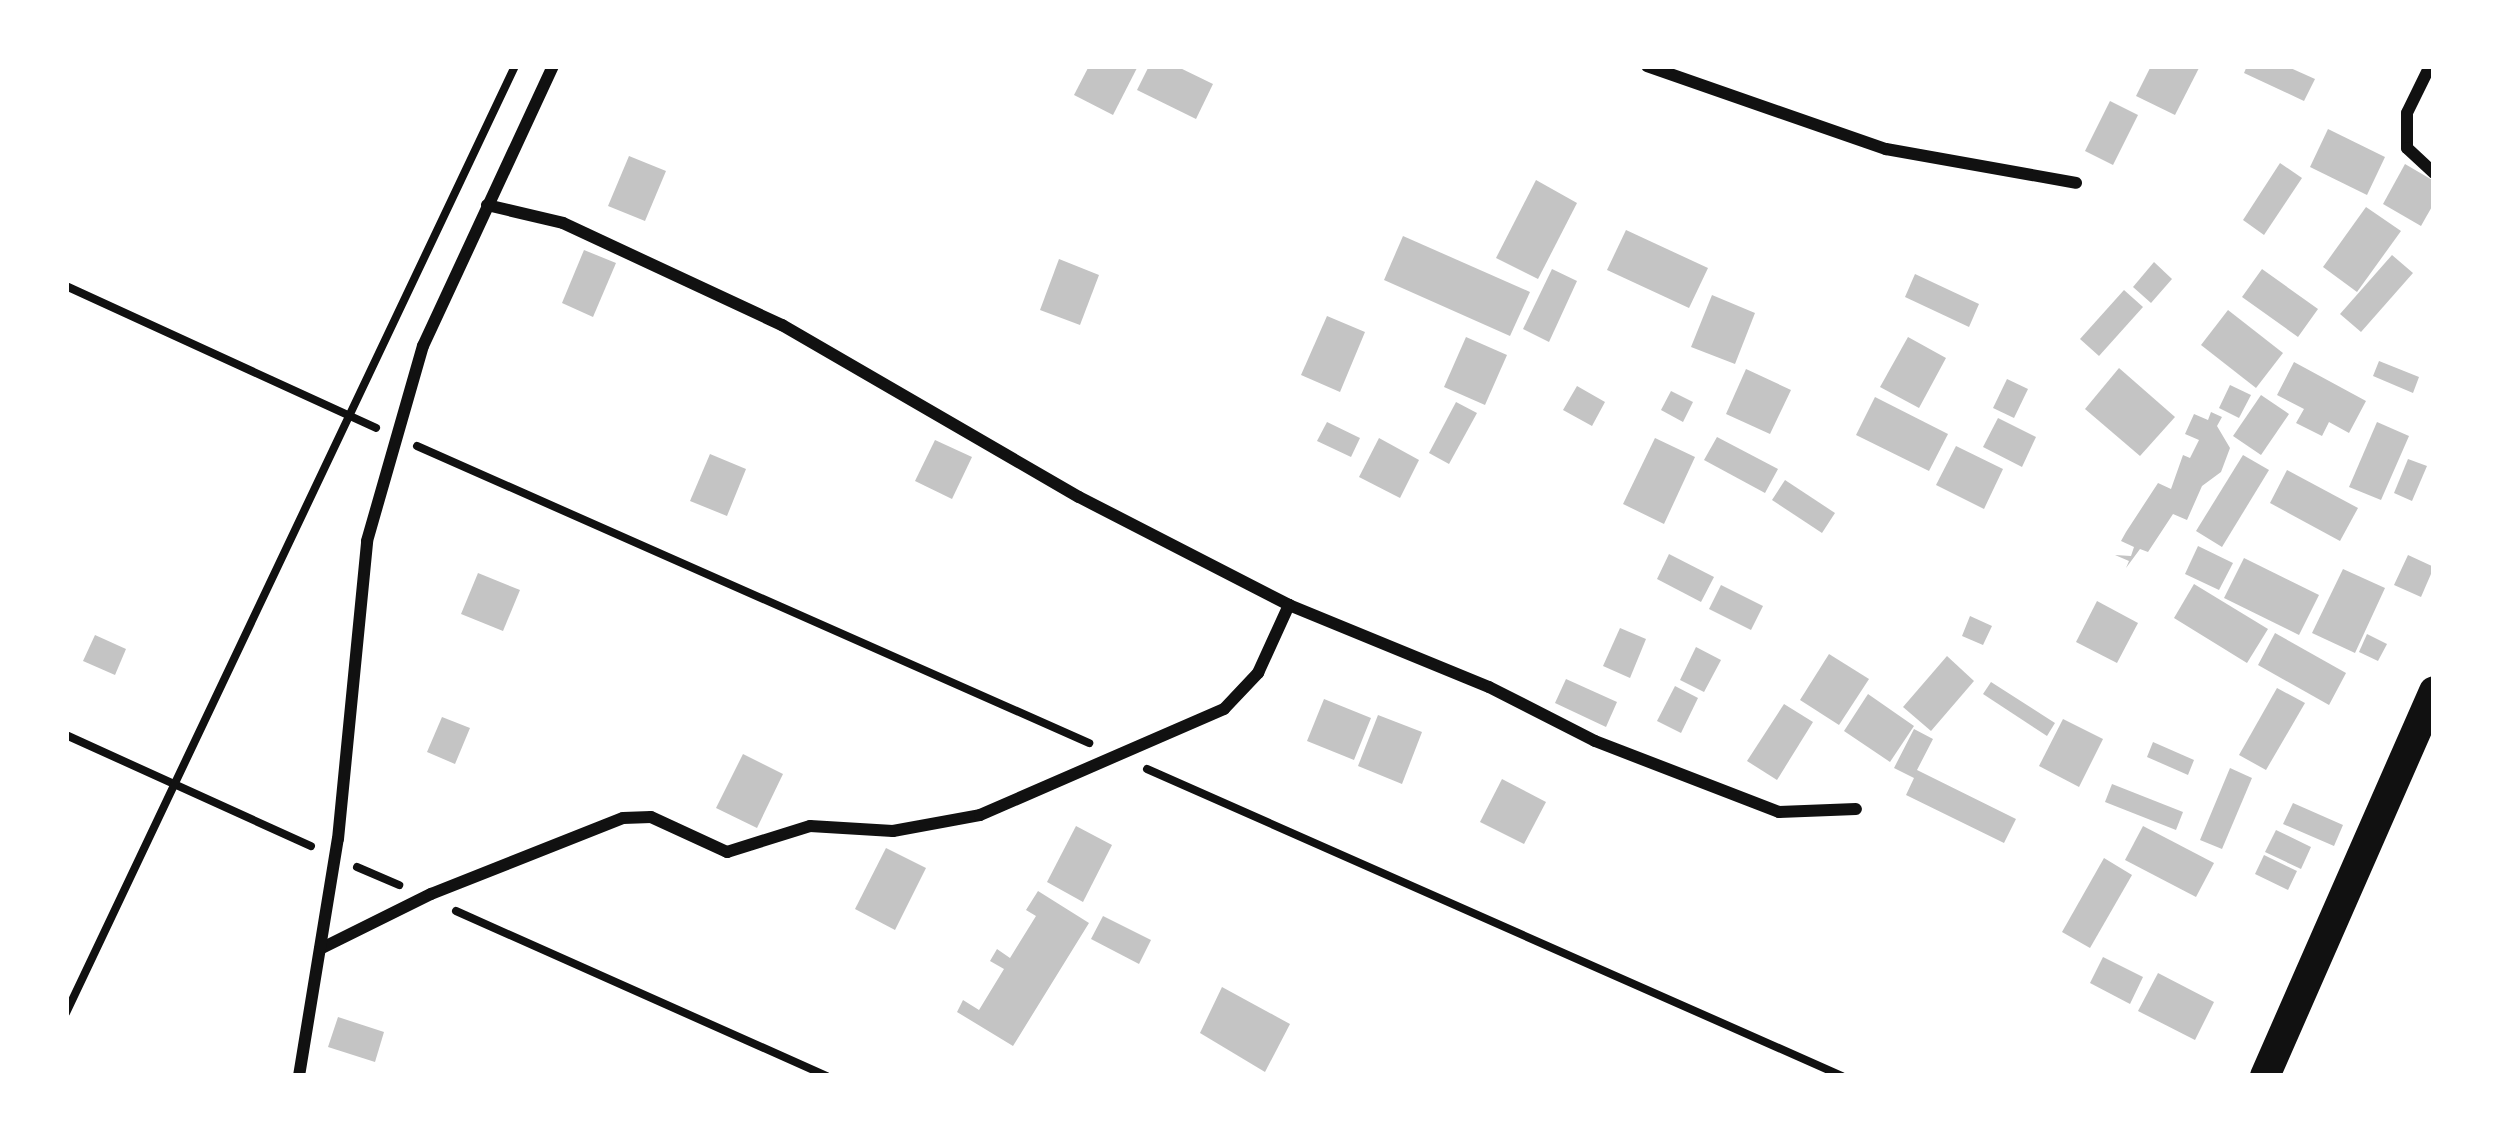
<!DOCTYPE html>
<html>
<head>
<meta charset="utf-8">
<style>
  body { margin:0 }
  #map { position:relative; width:2500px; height:1142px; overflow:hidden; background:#fff; font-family:Raleway,sans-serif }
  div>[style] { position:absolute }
  .building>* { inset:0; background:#c4c4c4 }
  .path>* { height:8px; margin:-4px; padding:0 4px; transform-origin:4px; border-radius:4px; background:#111 }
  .minor>* { height:12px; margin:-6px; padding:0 6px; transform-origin:6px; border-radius:6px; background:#111 }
  .primary>* { height:30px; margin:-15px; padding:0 15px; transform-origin:15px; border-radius:15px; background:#111 }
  span { translate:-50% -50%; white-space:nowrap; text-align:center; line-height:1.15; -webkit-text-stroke:12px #fff; paint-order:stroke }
  .frame { position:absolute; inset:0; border:69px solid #fff; pointer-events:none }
</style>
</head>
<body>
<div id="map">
  <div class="building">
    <i style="clip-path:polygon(1089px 66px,1138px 66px,1113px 115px,1074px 95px)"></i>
    <i style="clip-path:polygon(1149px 66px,1176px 66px,1213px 84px,1196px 119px,1137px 90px)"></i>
    <i style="clip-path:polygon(2151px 66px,2200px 66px,2175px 115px,2136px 96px)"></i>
    <i style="clip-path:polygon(2247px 66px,2286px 66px,2315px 79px,2304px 101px,2244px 73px)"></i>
    <i style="clip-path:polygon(2110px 101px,2138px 115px,2113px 165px,2085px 151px)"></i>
    <i style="clip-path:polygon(2328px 129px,2385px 157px,2367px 195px,2310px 167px)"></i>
    <i style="clip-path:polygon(629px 156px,666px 171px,645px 221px,608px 206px)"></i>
    <i style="clip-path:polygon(2280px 163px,2302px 178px,2264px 235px,2243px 220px)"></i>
    <i style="clip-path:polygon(2405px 164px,2434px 181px,2434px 203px,2421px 226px,2383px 204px)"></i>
    <i style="clip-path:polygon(1536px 180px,1577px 203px,1538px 279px,1496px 258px)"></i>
    <i style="clip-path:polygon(2366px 207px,2401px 231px,2357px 292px,2323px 267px)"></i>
    <i style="clip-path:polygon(1626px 230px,1708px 268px,1689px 308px,1607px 270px)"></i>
    <i style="clip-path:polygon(1403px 236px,1530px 292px,1510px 336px,1384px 280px)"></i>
    <i style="clip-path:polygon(584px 250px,616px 263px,593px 317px,562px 303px)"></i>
    <i style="clip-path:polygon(2392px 255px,2413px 273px,2361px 332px,2340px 314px)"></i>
    <i style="clip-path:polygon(1059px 259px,1099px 275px,1080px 325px,1040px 310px)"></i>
    <i style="clip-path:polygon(2154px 262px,2172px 279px,2151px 303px,2133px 287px)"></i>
    <i style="clip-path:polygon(1552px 269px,1577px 281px,1549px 342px,1523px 329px)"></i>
    <i style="clip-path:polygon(2262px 269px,2318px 309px,2298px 337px,2242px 297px)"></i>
    <i style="clip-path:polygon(1915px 274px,1979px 304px,1969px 327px,1905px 297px)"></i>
    <i style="clip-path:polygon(2124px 290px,2143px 307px,2099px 356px,2080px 339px)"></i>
    <i style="clip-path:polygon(1712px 295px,1755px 313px,1735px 364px,1691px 347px)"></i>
    <i style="clip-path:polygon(2228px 310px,2283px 353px,2256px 388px,2201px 345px)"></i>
    <i style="clip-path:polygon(1327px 316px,1365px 332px,1340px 392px,1301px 375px)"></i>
    <i style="clip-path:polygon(1466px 337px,1507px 355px,1485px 405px,1444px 387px)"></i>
    <i style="clip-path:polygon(1908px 337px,1946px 358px,1919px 408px,1880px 387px)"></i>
    <i style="clip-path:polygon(2379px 361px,2419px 377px,2413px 393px,2373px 376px)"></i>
    <i style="clip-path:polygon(2294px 362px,2366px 401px,2349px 433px,2329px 422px,2322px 436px,2296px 423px,2304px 409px,2277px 395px)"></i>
    <i style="clip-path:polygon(2119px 368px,2175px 417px,2140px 456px,2085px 409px)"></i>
    <i style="clip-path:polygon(1746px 369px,1791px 390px,1770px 434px,1726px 414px)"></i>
    <i style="clip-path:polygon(2007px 379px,2028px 389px,2014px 418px,1993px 408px)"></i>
    <i style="clip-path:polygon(2230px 385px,2251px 395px,2239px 418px,2219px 408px)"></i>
    <i style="clip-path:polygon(1577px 386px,1605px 402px,1592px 426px,1563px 410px)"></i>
    <i style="clip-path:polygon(1671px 391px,1693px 402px,1683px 422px,1661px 410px)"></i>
    <i style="clip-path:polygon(2261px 395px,2289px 414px,2261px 455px,2233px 436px)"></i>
    <i style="clip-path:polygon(1875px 397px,1948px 434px,1929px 471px,1856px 435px)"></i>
    <i style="clip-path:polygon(1456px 402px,1477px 413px,1449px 464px,1429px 453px)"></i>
    <i style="clip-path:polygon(2211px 412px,2222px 417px,2217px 426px,2230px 448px,2221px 472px,2202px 486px,2187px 520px,2173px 514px,2148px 552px,2140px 549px,2126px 568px,2129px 561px,2115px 555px,2131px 556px,2134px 547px,2121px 541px,2126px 532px,2158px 483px,2171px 489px,2183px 455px,2190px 458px,2199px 440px,2185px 434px,2194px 414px,2208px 420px)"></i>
    <i style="clip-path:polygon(1998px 418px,2036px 437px,2022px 467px,1983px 447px)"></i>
    <i style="clip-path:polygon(1327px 422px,1360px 438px,1351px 457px,1317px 441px)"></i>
    <i style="clip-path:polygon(2377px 422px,2409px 436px,2381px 500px,2349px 487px)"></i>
    <i style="clip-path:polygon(1717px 437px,1778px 469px,1765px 493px,1704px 460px)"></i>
    <i style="clip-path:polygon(1379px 438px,1419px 460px,1400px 498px,1359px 477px)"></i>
    <i style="clip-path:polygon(1655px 438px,1695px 457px,1664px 524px,1623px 504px)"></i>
    <i style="clip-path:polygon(935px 440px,972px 457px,952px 499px,915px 481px)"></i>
    <i style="clip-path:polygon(1956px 446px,2003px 469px,1984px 509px,1936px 485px)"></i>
    <i style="clip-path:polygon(710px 454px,746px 469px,727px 516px,690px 501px)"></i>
    <i style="clip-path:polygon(2243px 455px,2269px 470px,2222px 547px,2196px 531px)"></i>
    <i style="clip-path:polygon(2408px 459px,2427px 466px,2412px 501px,2394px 493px)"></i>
    <i style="clip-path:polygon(2287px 470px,2358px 508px,2340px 541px,2270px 503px)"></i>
    <i style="clip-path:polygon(1785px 480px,1835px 513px,1822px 533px,1772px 500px)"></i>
    <i style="clip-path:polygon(2198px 546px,2233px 563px,2219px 590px,2185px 574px)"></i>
    <i style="clip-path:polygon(1669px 554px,1714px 577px,1701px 602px,1657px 579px)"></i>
    <i style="clip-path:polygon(2408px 555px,2434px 567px,2421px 597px,2394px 585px)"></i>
    <i style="clip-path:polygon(2244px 558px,2319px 595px,2299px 635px,2224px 598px)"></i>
    <i style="clip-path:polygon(2343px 569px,2385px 588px,2355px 653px,2312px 633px)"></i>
    <i style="clip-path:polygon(478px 573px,520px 590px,503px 631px,461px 614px)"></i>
    <i style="clip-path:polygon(2194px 584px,2268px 629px,2247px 663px,2174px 618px)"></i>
    <i style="clip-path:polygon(1721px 585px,1763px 606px,1751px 630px,1709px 609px)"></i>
    <i style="clip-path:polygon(2097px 601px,2138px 623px,2117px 663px,2076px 642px)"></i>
    <i style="clip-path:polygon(1970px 616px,1992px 626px,1983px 645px,1962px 636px)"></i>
    <i style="clip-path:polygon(1620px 628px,1646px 639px,1630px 678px,1603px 666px)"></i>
    <i style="clip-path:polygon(2275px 633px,2346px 673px,2329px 705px,2258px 665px)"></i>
    <i style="clip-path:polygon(2367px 634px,2387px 644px,2378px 661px,2359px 652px)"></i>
    <i style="clip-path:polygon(95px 635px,126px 649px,115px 675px,83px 661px)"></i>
    <i style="clip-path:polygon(1696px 647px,1721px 660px,1704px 692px,1680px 680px)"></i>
    <i style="clip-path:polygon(1829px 654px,1869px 679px,1839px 725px,1800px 700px)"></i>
    <i style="clip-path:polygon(1947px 656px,1974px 681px,1931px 731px,1903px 707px)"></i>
    <i style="clip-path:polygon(1566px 679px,1617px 702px,1606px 727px,1555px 703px)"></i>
    <i style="clip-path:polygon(1991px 682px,2055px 723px,2047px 736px,1983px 694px)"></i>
    <i style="clip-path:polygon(1675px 686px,1698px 698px,1681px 733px,1657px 721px)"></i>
    <i style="clip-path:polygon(2277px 688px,2305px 703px,2266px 770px,2239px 755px)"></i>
    <i style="clip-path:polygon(1868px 694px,1914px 726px,1890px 762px,1844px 731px)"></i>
    <i style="clip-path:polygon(1324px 699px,1371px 718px,1354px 760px,1307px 741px)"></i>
    <i style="clip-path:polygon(1784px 704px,1813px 722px,1777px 780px,1747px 761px)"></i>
    <i style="clip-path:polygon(1378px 715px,1422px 732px,1402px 784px,1358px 766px)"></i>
    <i style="clip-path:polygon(442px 717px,470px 728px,455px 764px,427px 752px)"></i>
    <i style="clip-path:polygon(2063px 719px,2103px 739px,2079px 787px,2039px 766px)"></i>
    <i style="clip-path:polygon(1914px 729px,1933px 739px,1917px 770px,2016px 819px,2004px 843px,1906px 795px,1914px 778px,1894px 768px)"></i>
    <i style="clip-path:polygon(2153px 742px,2194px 760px,2188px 775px,2147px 757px)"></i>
    <i style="clip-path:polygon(743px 754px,783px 774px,757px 828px,716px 808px)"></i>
    <i style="clip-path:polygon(2230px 768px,2252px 778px,2222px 849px,2200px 840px)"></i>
    <i style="clip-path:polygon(1502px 779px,1546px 802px,1524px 844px,1480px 822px)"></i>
    <i style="clip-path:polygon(2112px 784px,2183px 812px,2176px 830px,2105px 802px)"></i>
    <i style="clip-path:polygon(2293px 803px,2343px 825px,2334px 846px,2283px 824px)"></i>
    <i style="clip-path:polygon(1076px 826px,1112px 845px,1083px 902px,1047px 882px)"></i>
    <i style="clip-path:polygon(2143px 826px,2214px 863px,2196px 897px,2125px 860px)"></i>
    <i style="clip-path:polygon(2276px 830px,2311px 847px,2301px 869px,2265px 852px)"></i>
    <i style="clip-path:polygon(886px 848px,926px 868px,895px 930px,855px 909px)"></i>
    <i style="clip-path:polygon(2264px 855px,2297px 871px,2288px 890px,2255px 874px)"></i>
    <i style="clip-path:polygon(2104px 858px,2132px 875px,2090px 948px,2062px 932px)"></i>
    <i style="clip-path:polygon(1038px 891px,1089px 923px,1013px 1046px,957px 1012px,963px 1000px,979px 1010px,1004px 969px,990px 961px,997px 949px,1010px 958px,1036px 916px,1026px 910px)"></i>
    <i style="clip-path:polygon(1103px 916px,1151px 940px,1139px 964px,1091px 939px)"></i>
    <i style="clip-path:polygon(2103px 957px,2143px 977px,2130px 1004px,2090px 983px)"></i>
    <i style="clip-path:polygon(2158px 973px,2214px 1002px,2195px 1040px,2138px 1011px)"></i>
    <i style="clip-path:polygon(1222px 987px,1290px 1024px,1265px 1072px,1200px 1033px)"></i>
    <i style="clip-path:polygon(338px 1017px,384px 1032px,375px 1062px,328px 1047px)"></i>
  </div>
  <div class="path">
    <i style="left:66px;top:286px;width:341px;rotate:24.6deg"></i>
    <i style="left:417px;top:446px;width:735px;rotate:23.84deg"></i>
    <i style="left:66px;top:735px;width:269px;rotate:24.4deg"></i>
    <i style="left:1147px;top:769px;width:760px;rotate:23.83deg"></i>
    <i style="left:357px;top:867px;width:46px;rotate:23.2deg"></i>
    <i style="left:456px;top:911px;width:406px;rotate:24deg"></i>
    <i style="left:66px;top:1013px;width:1048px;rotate:-64.63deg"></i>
  </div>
  <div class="minor">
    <i style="left:1647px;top:66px;width:253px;rotate:19.2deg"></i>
    <i style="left:1886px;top:149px;width:193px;rotate:10.1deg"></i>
    <i style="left:2430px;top:66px;width:52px;rotate:116.1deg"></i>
    <i style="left:2407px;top:113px;width:35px;rotate:90deg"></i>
    <i style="left:2407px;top:148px;width:37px;rotate:43deg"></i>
    <i style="left:487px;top:205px;width:78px;rotate:13.3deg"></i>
    <i style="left:563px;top:223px;width:242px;rotate:25deg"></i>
    <i style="left:782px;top:325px;width:343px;rotate:30.1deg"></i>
    <i style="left:1079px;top:497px;width:236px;rotate:27.2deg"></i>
    <i style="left:1289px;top:605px;width:216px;rotate:22.3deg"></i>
    <i style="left:1489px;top:687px;width:119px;rotate:27deg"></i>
    <i style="left:1595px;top:741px;width:197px;rotate:21.1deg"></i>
    <i style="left:1779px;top:812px;width:77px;rotate:-2.2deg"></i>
    <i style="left:320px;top:949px;width:124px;rotate:-26.4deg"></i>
    <i style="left:431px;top:894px;width:206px;rotate:-21.6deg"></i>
    <i style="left:623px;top:818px;width:28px;rotate:-2deg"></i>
    <i style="left:651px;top:817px;width:84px;rotate:24.7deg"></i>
    <i style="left:727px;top:852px;width:87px;rotate:-17.4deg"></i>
    <i style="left:810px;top:826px;width:83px;rotate:3.4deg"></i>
    <i style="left:893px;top:831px;width:88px;rotate:-10.4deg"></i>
    <i style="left:980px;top:815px;width:266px;rotate:-23.5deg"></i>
    <i style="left:1224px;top:709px;width:50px;rotate:-46.6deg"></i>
    <i style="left:1258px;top:673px;width:75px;rotate:-65.5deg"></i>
    <i style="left:299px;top:1076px;width:240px;rotate:-80.7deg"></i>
    <i style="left:338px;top:839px;width:299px;rotate:-84.4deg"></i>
    <i style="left:367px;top:541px;width:203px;rotate:-74deg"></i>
    <i style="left:423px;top:346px;width:309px;rotate:-65.1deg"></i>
  </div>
  <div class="primary">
    <i style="left:2265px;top:1076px;width:420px;rotate:-66.3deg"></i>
  </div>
  <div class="frame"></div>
</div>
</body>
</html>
